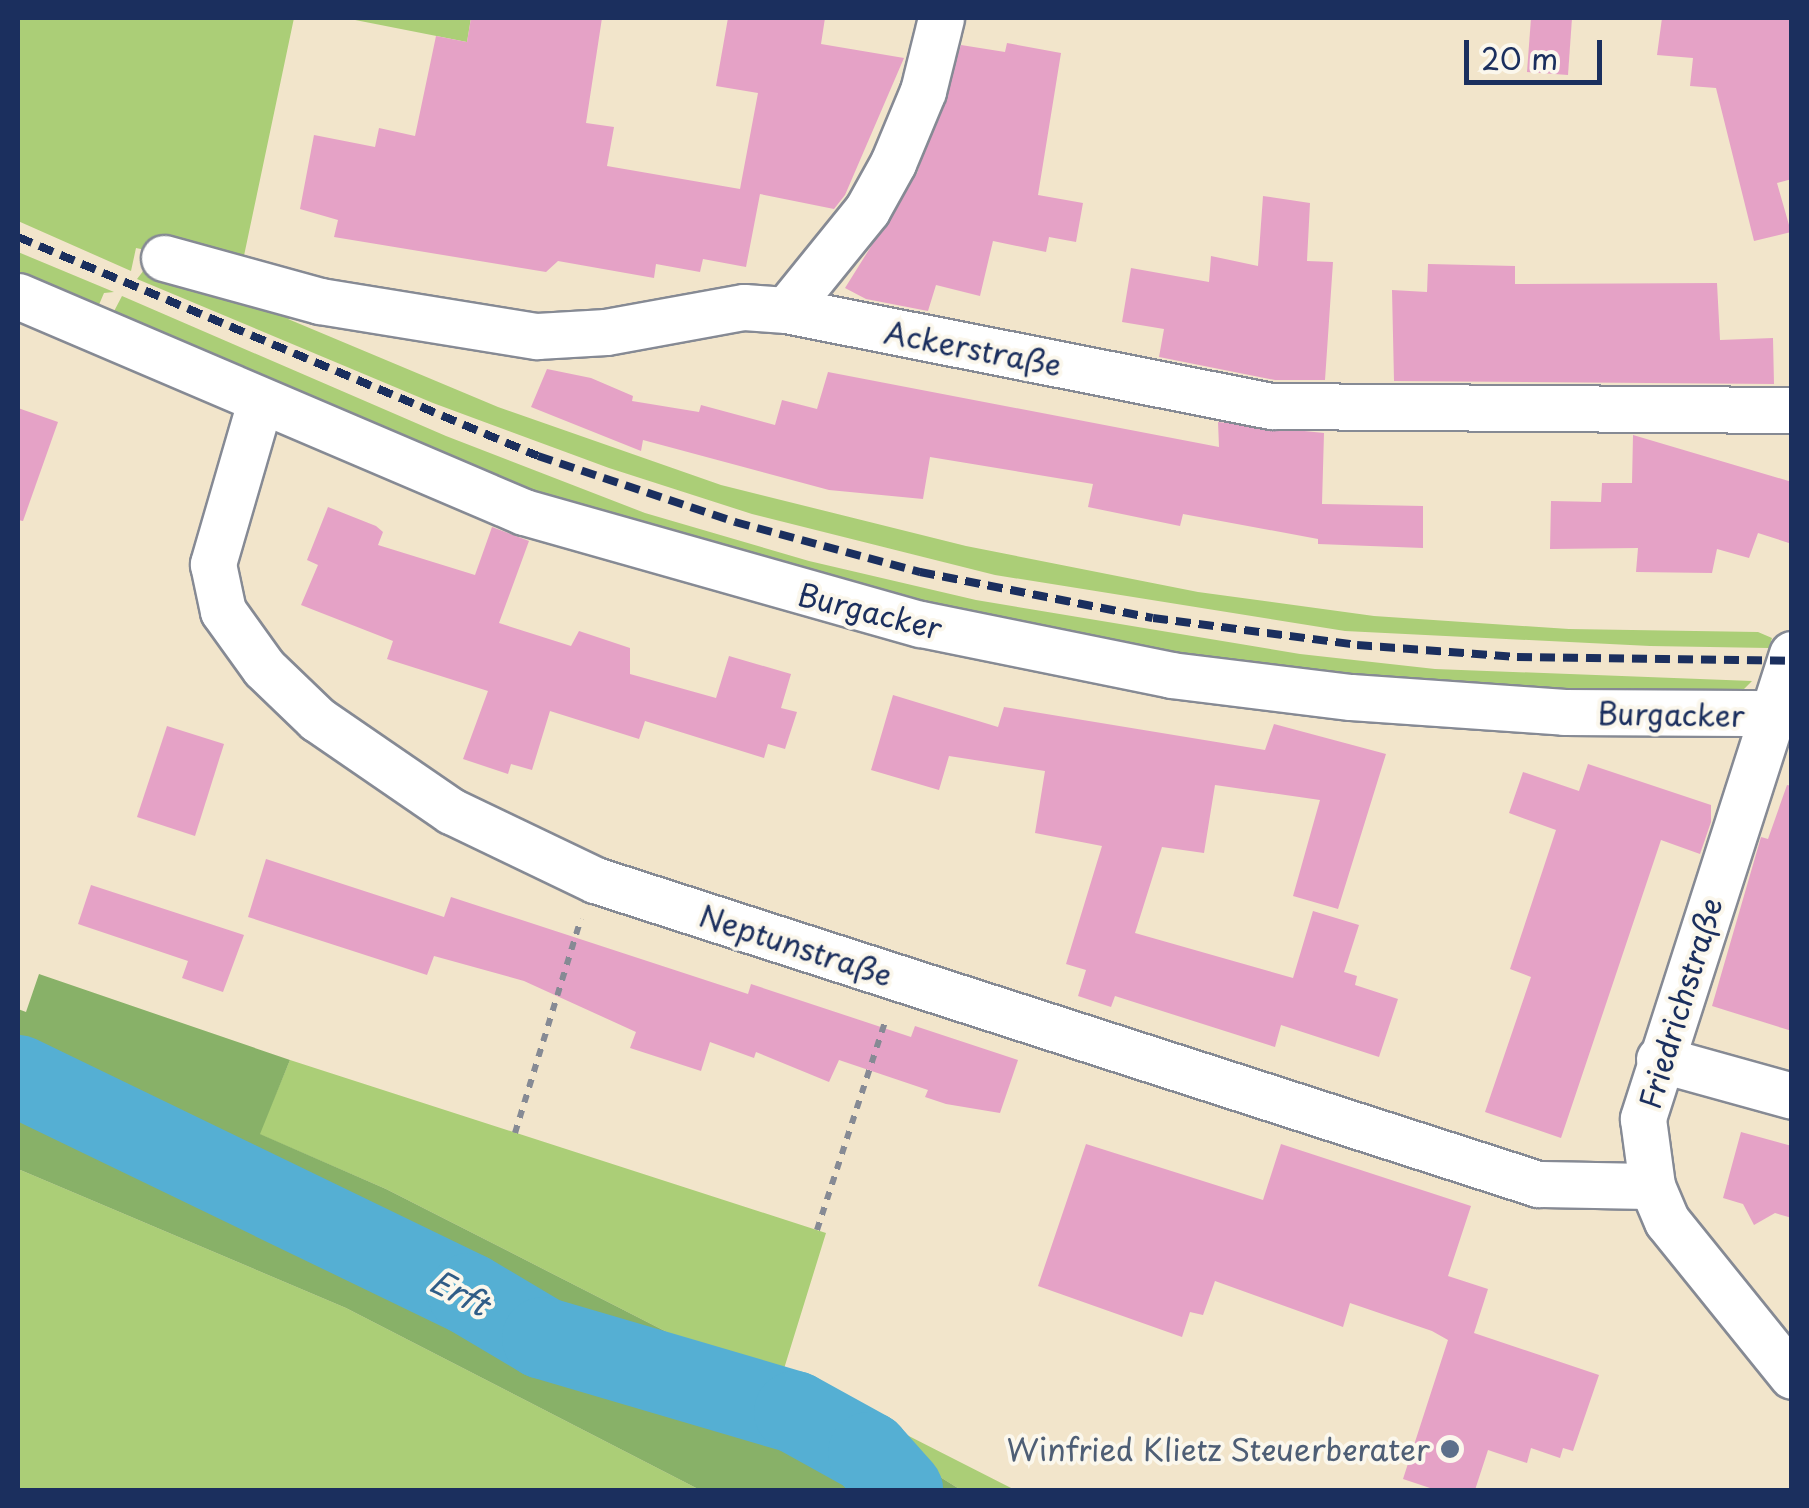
<!DOCTYPE html>
<html>
<head>
<meta charset="utf-8">
<style>
  body { margin:0 }
  #map { position:relative; width:1809px; height:1508px; overflow:hidden; background:#f2e5cb; font-family:"Playpen Sans",sans-serif }
  div>[style] { position:absolute }
  .green>* { inset:0; background:#abce77 }
  .forest>* { inset:0; background:#88b168 }
  .river>* { height:82px; margin:-41px; padding:0 41px; transform-origin:41px; border-radius:41px; background:#55afd3 }
  .building>* { inset:0; background:#e5a2c6 }
  .path>* { height:6px; margin-top:-3px; transform-origin:0; background:repeating-linear-gradient(90deg,#868a94 0 8px,transparent 0 16px) }
  .roads { filter:drop-shadow(2px 0 #868a94) drop-shadow(-2px 0 #868a94) drop-shadow(0 2px #868a94) drop-shadow(0 -2px #868a94) }
  .minor>* { height:45px; margin:-22.5px; padding:0 22.5px; transform-origin:22.5px; border-radius:22.5px; background:#fff }
  .rail>* { height:8px; margin-top:-4px; transform-origin:0; background:repeating-linear-gradient(90deg,#1b2f5e 0 15px,transparent 0 23px) }
  .dots>* { width:28px; height:28px; translate:-50% -50%; box-sizing:border-box; border:5px solid #fbf7ec; border-radius:50% }
  span { translate:-50% -50%; white-space:nowrap; text-align:center; line-height:1.15; -webkit-text-stroke:8px #fbf7ec; paint-order:stroke }
  .street-label { font-size:30px; color:#1b2f5e }
  .service-label { font-size:30px; color:#4e5e75 }
  .right { translate:-100% -50%; text-align:right }
  .water-label { font-size:32px; color:#2f5c87; font-style:italic }
  .frame { position:absolute; inset:0; border:20px solid #1b2f5e; pointer-events:none }
  .scale { position:absolute; left:1464px; top:40px; width:138px; height:45px; box-sizing:border-box; border:5px solid #1b2f5e; border-top:0; padding-left:12px; font-size:30px; line-height:35px; white-space:nowrap; color:#1b2f5e; -webkit-text-stroke:8px #fbf7ec; paint-order:stroke }
</style>
</head>
<body>
<div id="map">
  <div class="green">
    <i style="clip-path:polygon(18px 18px,294px 18px,241px 270px,136px 248px,131px 271px,18px 221px)"></i>
    <i style="clip-path:polygon(345px 18px,471px 18px,467px 42px)"></i>
    <i style="clip-path:polygon(18px 252px,114px 292px,104px 293px,98px 307px,18px 275px)"></i>
    <i style="clip-path:polygon(144px 270px,339px 320px,288px 319px,498px 407px,721px 485px,966px 546px,1198px 592px,1374px 616px,1569px 629px,1758px 632px,1772px 638px,1769px 648px,1650px 646px,1345px 631px,995px 575px,752px 514px,609px 468px,433px 403px,137px 279px)"></i>
    <i style="clip-path:polygon(122px 296px,446px 436px,645px 513px,809px 561px,976px 600px,1300px 654px,1435px 669px,1752px 681px,1741px 692px,1470px 691px,1066px 640px,595px 517px,111px 317px)"></i>
    <i style="clip-path:polygon(290px 1060px,826px 1233px,783px 1372px,1015px 1490px,961px 1490px,887px 1444px,386px 1189px,259px 1134px)"></i>
    <i style="clip-path:polygon(18px 1169px,346px 1308px,700px 1490px,18px 1490px)"></i>
  </div>
  <div class="forest">
    <i style="clip-path:polygon(39px 974px,290px 1060px,260px 1134px,386px 1189px,887px 1444px,961px 1490px,700px 1490px,346px 1308px,18px 1169px,18px 1009px,26px 1012px)"></i>
  </div>
  <div class="river">
    <i style="left:18px;top:1076px;width:501px;rotate:25.8deg"></i>
    <i style="left:469px;top:1294px;width:86px;rotate:30.7deg"></i>
    <i style="left:543px;top:1338px;width:263px;rotate:16.4deg"></i>
    <i style="left:795px;top:1412px;width:85px;rotate:29deg"></i>
    <i style="left:869px;top:1453px;width:50px;rotate:48.3deg"></i>
  </div>
  <div class="building">
    <i style="clip-path:polygon(471px 18px,602px 18px,586px 123px,614px 127px,607px 166px,740px 189px,758px 93px,716px 86px,728px 18px,825px 18px,821px 44px,904px 58px,845px 195px,834px 209px,760px 194px,746px 267px,703px 259px,700px 272px,656px 264px,654px 278px,558px 261px,546px 272px,334px 237px,338px 220px,300px 209px,314px 135px,375px 147px,379px 128px,415px 136px,436px 36px,467px 42px)"></i>
    <i style="clip-path:polygon(1531px 18px,1572px 18px,1568px 75px,1527px 72px)"></i>
    <i style="clip-path:polygon(1662px 18px,1792px 18px,1792px 179px,1777px 183px,1791px 232px,1754px 241px,1716px 88px,1690px 86px,1693px 58px,1657px 55px)"></i>
    <i style="clip-path:polygon(1007px 43px,1061px 53px,1038px 195px,1083px 203px,1076px 242px,1049px 237px,1046px 252px,993px 241px,980px 296px,936px 285px,928px 311px,866px 299px,845px 288px,917px 173px,961px 45px,1005px 52px)"></i>
    <i style="clip-path:polygon(1263px 196px,1310px 203px,1307px 261px,1333px 262px,1325px 380px,1275px 380px,1159px 357px,1164px 329px,1122px 322px,1131px 268px,1209px 282px,1211px 256px,1258px 266px)"></i>
    <i style="clip-path:polygon(1428px 264px,1515px 266px,1515px 284px,1717px 283px,1720px 340px,1773px 338px,1774px 384px,1394px 381px,1392px 290px,1427px 292px)"></i>
    <i style="clip-path:polygon(547px 369px,591px 378px,633px 396px,632px 401px,699px 412px,701px 405px,775px 425px,782px 400px,817px 409px,828px 372px,1219px 447px,1218px 422px,1324px 433px,1322px 504px,1423px 506px,1423px 548px,1318px 544px,1318px 539px,1183px 514px,1180px 526px,1088px 507px,1093px 484px,930px 457px,923px 499px,829px 490px,643px 440px,641px 451px,531px 407px)"></i>
    <i style="clip-path:polygon(18px 408px,58px 422px,23px 521px,18px 520px)"></i>
    <i style="clip-path:polygon(1633px 435px,1792px 482px,1792px 544px,1758px 533px,1749px 558px,1717px 549px,1712px 573px,1636px 572px,1638px 548px,1550px 549px,1551px 501px,1601px 502px,1602px 483px,1632px 483px)"></i>
    <i style="clip-path:polygon(328px 507px,376px 526px,383px 532px,378px 545px,475px 575px,492px 527px,529px 541px,499px 623px,571px 646px,579px 631px,630px 648px,630px 674px,716px 698px,729px 656px,791px 674px,781px 708px,797px 712px,785px 749px,768px 744px,764px 758px,645px 721px,639px 739px,550px 711px,532px 770px,511px 764px,508px 774px,463px 759px,488px 691px,387px 659px,393px 641px,301px 605px,318px 565px,307px 560px)"></i>
    <i style="clip-path:polygon(893px 695px,998px 727px,1004px 707px,1265px 750px,1274px 724px,1386px 754px,1338px 909px,1293px 896px,1320px 800px,1215px 785px,1204px 853px,1162px 847px,1135px 933px,1293px 978px,1313px 911px,1359px 925px,1344px 972px,1357px 976px,1355px 985px,1398px 999px,1379px 1057px,1281px 1025px,1275px 1047px,1115px 996px,1111px 1007px,1078px 996px,1086px 970px,1066px 964px,1102px 846px,1035px 833px,1045px 771px,949px 756px,939px 790px,871px 770px)"></i>
    <i style="clip-path:polygon(167px 726px,224px 744px,195px 836px,137px 817px)"></i>
    <i style="clip-path:polygon(1588px 764px,1711px 805px,1711px 822px,1700px 854px,1661px 840px,1561px 1138px,1485px 1112px,1531px 977px,1510px 969px,1556px 830px,1509px 813px,1523px 772px,1579px 791px)"></i>
    <i style="clip-path:polygon(1787px 785px,1792px 786px,1792px 1031px,1712px 1006px,1761px 837px,1768px 839px)"></i>
    <i style="clip-path:polygon(266px 859px,444px 917px,451px 897px,748px 994px,751px 984px,911px 1037px,915px 1026px,1018px 1060px,1000px 1113px,946px 1104px,925px 1097px,928px 1090px,839px 1060px,829px 1082px,756px 1052px,754px 1058px,710px 1042px,701px 1071px,630px 1048px,636px 1032px,524px 981px,434px 956px,427px 975px,248px 917px)"></i>
    <i style="clip-path:polygon(91px 885px,244px 935px,223px 992px,182px 978px,188px 961px,78px 924px)"></i>
    <i style="clip-path:polygon(1741px 1132px,1792px 1146px,1792px 1218px,1775px 1213px,1754px 1225px,1743px 1204px,1723px 1198px)"></i>
    <i style="clip-path:polygon(1086px 1144px,1263px 1200px,1281px 1144px,1471px 1206px,1448px 1276px,1488px 1289px,1474px 1333px,1599px 1375px,1573px 1451px,1563px 1448px,1560px 1458px,1531px 1448px,1527px 1463px,1488px 1450px,1475px 1490px,1436px 1490px,1403px 1479px,1448px 1340px,1432px 1331px,1350px 1303px,1343px 1327px,1215px 1281px,1203px 1315px,1190px 1312px,1182px 1337px,1038px 1286px)"></i>
  </div>
  <div class="path">
    <i style="left:515px;top:1133px;width:224px;rotate:-72.9deg"></i>
    <i style="left:817px;top:1230px;width:219px;rotate:-71.9deg"></i>
  </div>
  <div class="roads">
    <div class="minor">
      <i style="left:164px;top:258px;width:162px;rotate:15.4deg"></i>
      <i style="left:320px;top:301px;width:220px;rotate:9.2deg"></i>
      <i style="left:537px;top:336px;width:69px;rotate:-3.3deg"></i>
      <i style="left:606px;top:332px;width:140px;rotate:-10.3deg"></i>
      <i style="left:744px;top:307px;width:42px;rotate:4.1deg"></i>
      <i style="left:786px;top:310px;width:495px;rotate:11.2deg"></i>
      <i style="left:1272px;top:406px;width:520px;rotate:0.44deg"></i>
      <i style="left:18px;top:296px;width:550px;rotate:23.12deg"></i>
      <i style="left:524px;top:512px;width:412px;rotate:15.8deg"></i>
      <i style="left:921px;top:624px;width:255px;rotate:11.5deg"></i>
      <i style="left:1171px;top:675px;width:181px;rotate:7deg"></i>
      <i style="left:1351px;top:697px;width:214px;rotate:4deg"></i>
      <i style="left:1564px;top:712px;width:228px;rotate:0.3deg"></i>
      <i style="left:786px;top:310px;width:129px;rotate:-51deg"></i>
      <i style="left:867px;top:210px;width:54px;rotate:-61deg"></i>
      <i style="left:893px;top:163px;width:78px;rotate:-67.4deg"></i>
      <i style="left:923px;top:91px;width:75px;rotate:-76.1deg"></i>
      <i style="left:260px;top:402px;width:169px;rotate:106.2deg"></i>
      <i style="left:213px;top:564px;width:48px;rotate:78deg"></i>
      <i style="left:223px;top:611px;width:70px;rotate:54.3deg"></i>
      <i style="left:264px;top:668px;width:74px;rotate:43.9deg"></i>
      <i style="left:317px;top:719px;width:163px;rotate:34.5deg"></i>
      <i style="left:451px;top:811px;width:160px;rotate:25.6deg"></i>
      <i style="left:595px;top:880px;width:991px;rotate:17.87deg"></i>
      <i style="left:1538px;top:1184px;width:114px;rotate:1deg"></i>
      <i style="left:1792px;top:654px;width:488px;rotate:107.8deg"></i>
      <i style="left:1643px;top:1119px;width:68px;rotate:82.3deg"></i>
      <i style="left:1652px;top:1186px;width:38px;rotate:67deg"></i>
      <i style="left:1667px;top:1221px;width:199px;rotate:51.1deg"></i>
      <i style="left:1659px;top:1059px;width:138px;rotate:15.5deg"></i>
    </div>
  </div>
  <div class="rail">
    <i style="left:18px;top:237px;width:564px;rotate:22.84deg"></i>
    <i style="left:538px;top:456px;width:208px;rotate:18.5deg"></i>
    <i style="left:735px;top:522px;width:192px;rotate:15.1deg"></i>
    <i style="left:920px;top:572px;width:237px;rotate:11.2deg"></i>
    <i style="left:1153px;top:618px;width:206px;rotate:7.5deg"></i>
    <i style="left:1357px;top:645px;width:160px;rotate:4.3deg"></i>
    <i style="left:1517px;top:657px;width:275px;rotate:0.8deg"></i>
  </div>
  <div class="dots">
    <i style="left:1450px;top:1449px;background:#5c6f8a"></i>
  </div>
  <div class="street-label">
    <span style="left:973px;top:348px;rotate:11deg">Ackerstraße</span>
    <span style="left:870px;top:611px;rotate:14deg">Burgacker</span>
    <span style="left:1671px;top:714px;rotate:1deg">Burgacker</span>
    <span style="left:796px;top:945px;rotate:18deg">Neptunstraße</span>
    <span style="left:1680px;top:1003px;rotate:-73deg">Friedrichstraße</span>
  </div>
  <div class="service-label">
    <span class="right" style="left:1430px;top:1449px">Winfried Klietz Steuerberater</span>
  </div>
  <div class="water-label">
    <span style="left:460px;top:1292px;rotate:28deg">Erft</span>
  </div>
  <div class="frame"></div>
  <div class="scale">20 m</div>
</div>
</body>
</html>
